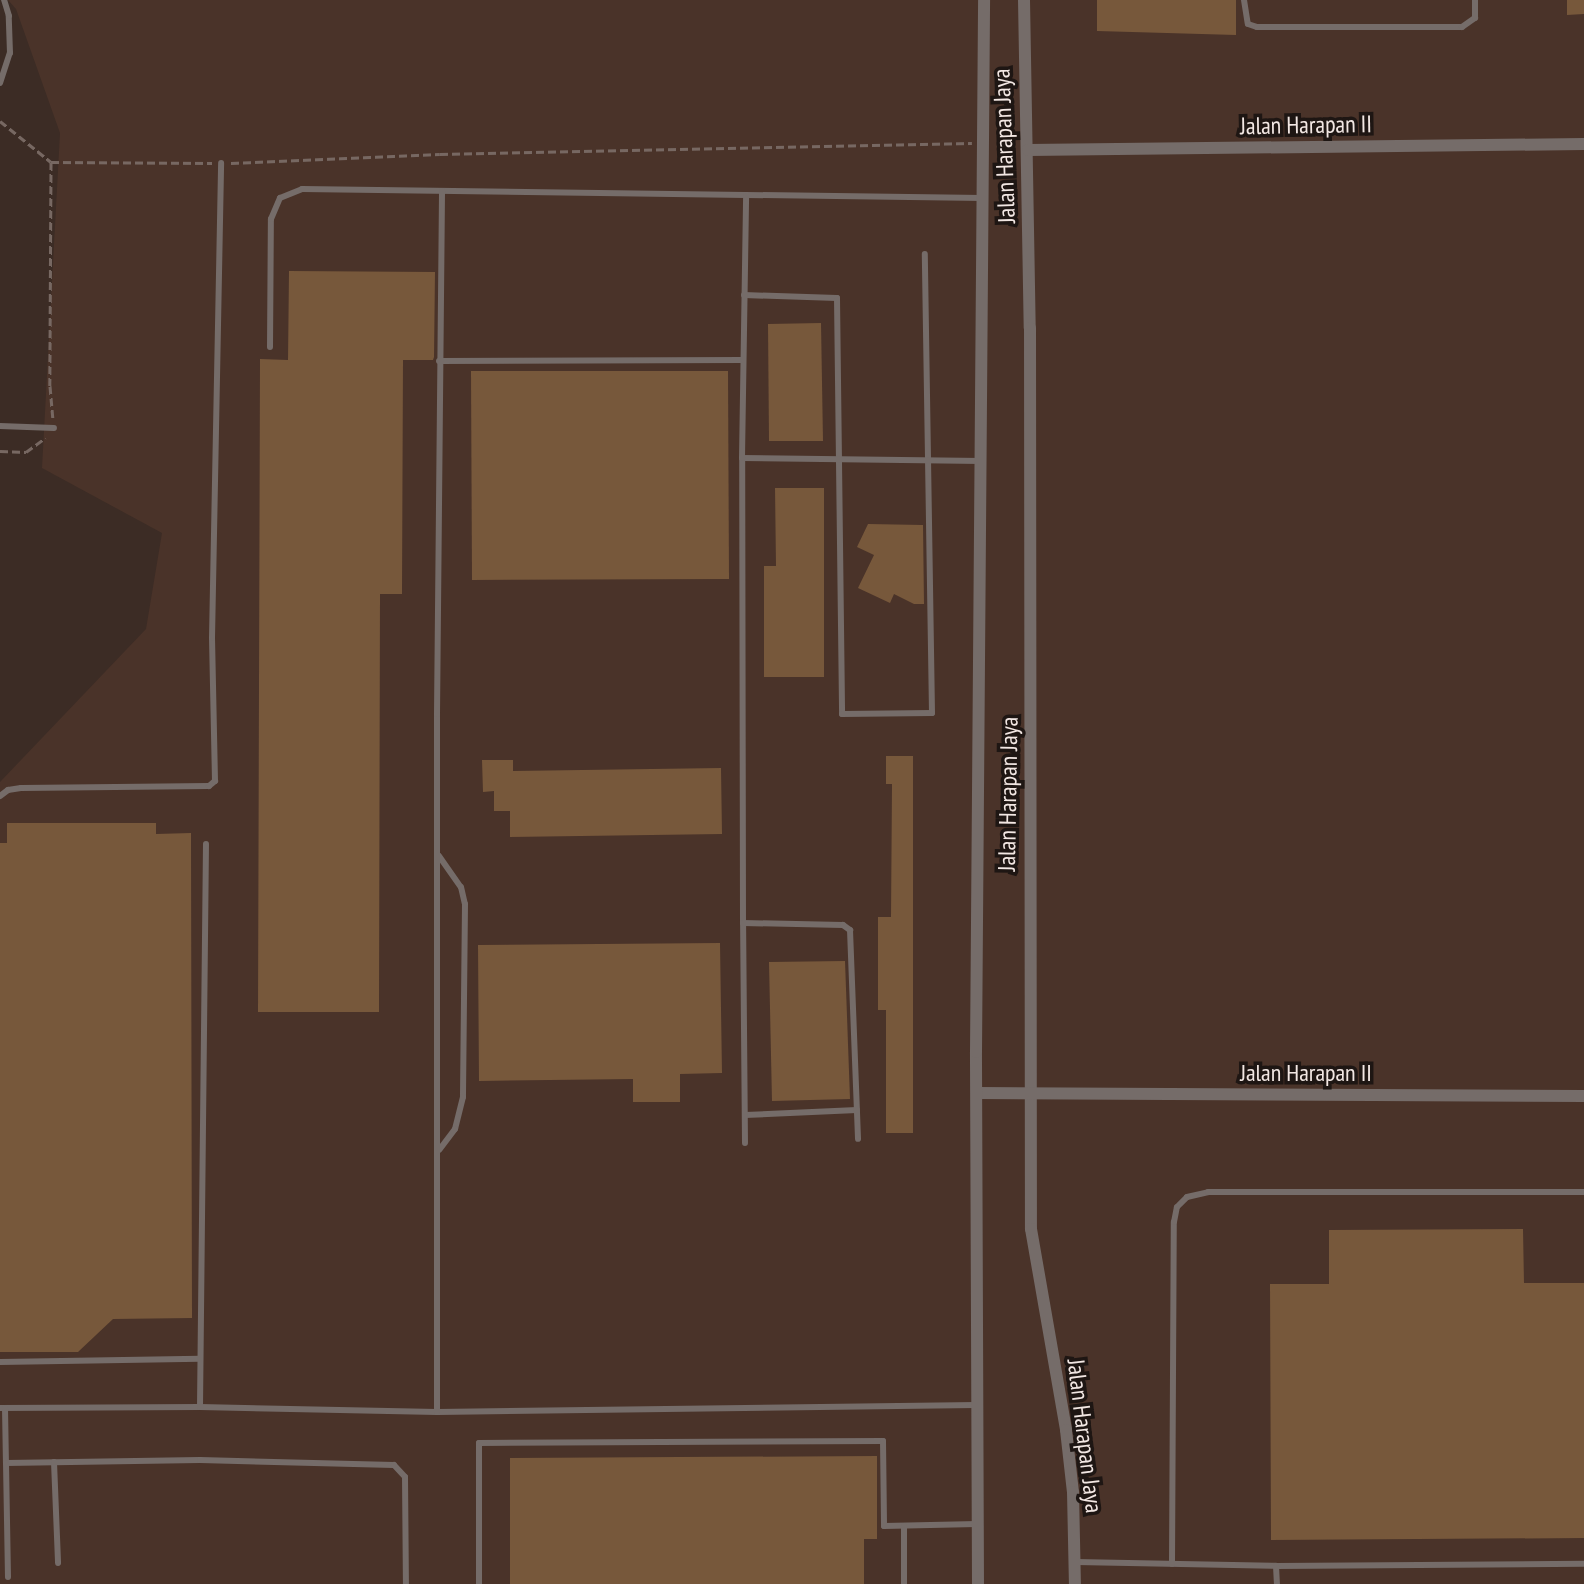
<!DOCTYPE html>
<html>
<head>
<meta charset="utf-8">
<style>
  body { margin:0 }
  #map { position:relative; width:1584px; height:1584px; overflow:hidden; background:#3c2c25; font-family:"PT Sans Narrow",sans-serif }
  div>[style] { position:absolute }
  .built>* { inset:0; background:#4a3329 }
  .building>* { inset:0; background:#77583b }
  .path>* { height:3px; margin-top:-1.5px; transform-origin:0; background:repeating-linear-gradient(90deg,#776862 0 8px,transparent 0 12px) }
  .lane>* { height:6px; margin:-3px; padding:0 3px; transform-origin:3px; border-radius:3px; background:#756c69 }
  .street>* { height:12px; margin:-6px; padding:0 6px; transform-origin:6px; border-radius:6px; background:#756c69 }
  span { translate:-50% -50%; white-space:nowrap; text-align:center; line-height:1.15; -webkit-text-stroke:7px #1e1613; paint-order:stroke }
  .street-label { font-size:24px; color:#f2e7e3 }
</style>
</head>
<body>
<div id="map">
  <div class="built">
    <i style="clip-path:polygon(8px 0,1584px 0,1584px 1584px,0 1584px,0 782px,146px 629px,162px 533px,42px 468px,60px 133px,16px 9px)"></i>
  </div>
  <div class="building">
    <i style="clip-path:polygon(1097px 0,1236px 0,1236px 35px,1097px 31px)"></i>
    <i style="clip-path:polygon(1567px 0,1584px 0,1584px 14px,1567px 15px)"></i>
    <i style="clip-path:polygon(289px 271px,435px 272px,434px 357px,433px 360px,403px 360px,402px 594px,380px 594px,379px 1012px,258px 1012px,260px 359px,288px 360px)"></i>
    <i style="clip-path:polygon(821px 323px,823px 441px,769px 441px,768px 324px)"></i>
    <i style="clip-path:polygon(471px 371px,728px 371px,729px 579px,472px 580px)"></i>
    <i style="clip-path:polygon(775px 488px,824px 488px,824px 677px,764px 677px,764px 566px,776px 566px)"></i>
    <i style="clip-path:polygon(868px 524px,923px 525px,924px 604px,914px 604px,894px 594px,890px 603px,858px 588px,874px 555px,857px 547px)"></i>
    <i style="clip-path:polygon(886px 756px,913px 756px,913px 1133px,886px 1133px,886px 1010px,878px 1010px,878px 917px,891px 917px,892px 784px,886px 784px)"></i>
    <i style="clip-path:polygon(482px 760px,513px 760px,513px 771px,721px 768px,722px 834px,510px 837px,510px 811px,494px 811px,494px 791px,483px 792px)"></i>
    <i style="clip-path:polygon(7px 823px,156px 823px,156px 834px,191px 833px,192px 1318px,113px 1319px,78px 1352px,0 1352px,0 843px,7px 843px)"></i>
    <i style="clip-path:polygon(720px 943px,722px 1073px,680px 1074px,680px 1102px,633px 1102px,633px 1079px,479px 1081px,478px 945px)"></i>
    <i style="clip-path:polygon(845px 961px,850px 1099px,772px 1101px,769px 962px)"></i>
    <i style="clip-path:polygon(1523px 1229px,1524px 1283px,1584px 1283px,1584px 1538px,1271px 1540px,1270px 1284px,1329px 1284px,1329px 1230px)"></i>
    <i style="clip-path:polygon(877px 1456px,877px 1539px,864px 1539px,864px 1584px,510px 1584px,510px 1458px)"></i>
  </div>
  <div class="path">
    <i style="left:0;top:121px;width:65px;rotate:38.8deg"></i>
    <i style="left:51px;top:162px;width:161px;rotate:0.4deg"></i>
    <i style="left:51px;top:162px;width:224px;rotate:90.3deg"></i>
    <i style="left:50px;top:386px;width:32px;rotate:85deg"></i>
    <i style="left:231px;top:163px;width:209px;rotate:-2.5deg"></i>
    <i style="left:440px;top:154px;width:532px;rotate:-1.18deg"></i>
    <i style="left:0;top:451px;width:26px;rotate:2deg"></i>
    <i style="left:26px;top:452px;width:24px;rotate:-36deg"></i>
  </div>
  <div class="lane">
    <i style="left:1244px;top:0;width:24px;rotate:81deg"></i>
    <i style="left:1248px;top:24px;width:9px;rotate:18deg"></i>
    <i style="left:1257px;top:27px;width:205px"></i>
    <i style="left:1462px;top:27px;width:16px;rotate:-35deg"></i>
    <i style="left:1475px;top:18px;width:18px;rotate:-90deg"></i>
    <i style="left:0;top:83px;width:32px;rotate:-72deg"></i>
    <i style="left:10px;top:53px;width:37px;rotate:-92deg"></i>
    <i style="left:9px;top:16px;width:17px;rotate:-107deg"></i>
    <i style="left:744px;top:295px;width:93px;rotate:1.8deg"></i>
    <i style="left:837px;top:298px;width:416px;rotate:89.3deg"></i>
    <i style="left:842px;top:714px;width:90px;rotate:-0.6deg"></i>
    <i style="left:932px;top:713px;width:459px;rotate:-90.9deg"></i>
    <i style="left:270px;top:347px;width:128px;rotate:-89.6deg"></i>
    <i style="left:271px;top:219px;width:23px;rotate:-67deg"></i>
    <i style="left:280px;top:198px;width:24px;rotate:-22deg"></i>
    <i style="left:302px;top:189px;width:681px;rotate:0.76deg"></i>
    <i style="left:439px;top:361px;width:304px;rotate:-0.2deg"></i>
    <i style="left:0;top:426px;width:54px;rotate:2.1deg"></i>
    <i style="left:742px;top:458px;width:240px;rotate:0.7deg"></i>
    <i style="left:0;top:796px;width:10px;rotate:-37deg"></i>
    <i style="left:8px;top:790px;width:13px;rotate:-9deg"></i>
    <i style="left:21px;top:788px;width:188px;rotate:-0.6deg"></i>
    <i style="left:209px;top:786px;width:8px;rotate:-40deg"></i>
    <i style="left:215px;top:781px;width:143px;rotate:-91.2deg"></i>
    <i style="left:212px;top:638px;width:475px;rotate:-88.9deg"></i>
    <i style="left:439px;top:856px;width:38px;rotate:55deg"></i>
    <i style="left:461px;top:887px;width:17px;rotate:77deg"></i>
    <i style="left:465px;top:904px;width:193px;rotate:90.6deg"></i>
    <i style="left:463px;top:1097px;width:33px;rotate:104deg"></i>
    <i style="left:455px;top:1129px;width:26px;rotate:127deg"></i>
    <i style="left:743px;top:923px;width:465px;rotate:-90.1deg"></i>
    <i style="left:742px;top:458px;width:262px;rotate:-89.1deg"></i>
    <i style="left:745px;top:1115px;width:112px;rotate:-2.6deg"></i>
    <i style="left:745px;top:1143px;width:220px;rotate:-90.5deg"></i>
    <i style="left:743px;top:923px;width:100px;rotate:1.1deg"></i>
    <i style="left:843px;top:925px;width:9px;rotate:36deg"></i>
    <i style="left:850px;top:930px;width:209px;rotate:87.8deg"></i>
    <i style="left:0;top:1362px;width:200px;rotate:-0.9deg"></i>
    <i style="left:200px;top:1407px;width:563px;rotate:-89.39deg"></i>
    <i style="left:0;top:1408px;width:200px;rotate:-0.3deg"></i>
    <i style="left:200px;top:1407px;width:237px;rotate:1.2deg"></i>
    <i style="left:437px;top:1412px;width:539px;rotate:-0.74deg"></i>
    <i style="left:5px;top:1408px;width:55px;rotate:89deg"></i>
    <i style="left:6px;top:1463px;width:194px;rotate:-0.9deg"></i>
    <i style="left:200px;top:1460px;width:194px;rotate:1.5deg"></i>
    <i style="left:394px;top:1465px;width:16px;rotate:47deg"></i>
    <i style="left:405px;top:1477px;width:107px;rotate:89.5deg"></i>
    <i style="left:437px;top:1412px;width:698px;rotate:-90deg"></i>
    <i style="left:437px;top:714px;width:523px;rotate:-89.45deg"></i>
    <i style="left:54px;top:1462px;width:101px;rotate:87.7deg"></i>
    <i style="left:6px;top:1463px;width:114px;rotate:89deg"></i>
    <i style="left:1076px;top:1562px;width:200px;rotate:1.1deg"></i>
    <i style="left:1276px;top:1566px;width:308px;rotate:-0.4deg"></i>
    <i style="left:1172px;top:1564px;width:342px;rotate:-89.7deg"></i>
    <i style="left:1174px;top:1222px;width:15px;rotate:-79deg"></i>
    <i style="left:1177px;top:1207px;width:14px;rotate:-45deg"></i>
    <i style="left:1187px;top:1197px;width:22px;rotate:-13deg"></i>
    <i style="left:1208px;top:1192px;width:376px"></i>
    <i style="left:1276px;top:1566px;width:18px;rotate:87deg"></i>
    <i style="left:479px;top:1584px;width:141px;rotate:-90deg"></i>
    <i style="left:479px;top:1443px;width:404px;rotate:-0.3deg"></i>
    <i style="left:883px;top:1441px;width:85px;rotate:89.3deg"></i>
    <i style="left:884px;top:1526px;width:93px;rotate:-1.2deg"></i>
    <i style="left:904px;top:1584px;width:58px;rotate:-90deg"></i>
  </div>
  <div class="street">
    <i style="left:1024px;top:0;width:328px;rotate:89deg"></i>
    <i style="left:1030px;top:328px;width:901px;rotate:89.94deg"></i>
    <i style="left:1031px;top:1229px;width:204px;rotate:80.1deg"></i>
    <i style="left:1066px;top:1430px;width:62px;rotate:83.6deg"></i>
    <i style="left:1073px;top:1492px;width:92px;rotate:88.8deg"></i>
    <i style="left:1028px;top:150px;width:556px;rotate:-0.62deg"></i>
    <i style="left:977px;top:1093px;width:607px;rotate:0.28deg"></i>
    <i style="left:978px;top:1584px;width:532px;rotate:-90.22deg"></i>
    <i style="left:976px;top:1052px;width:1052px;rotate:-89.56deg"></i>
  </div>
  <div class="street-label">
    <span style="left:1306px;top:125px;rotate:-1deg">Jalan Harapan II</span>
    <span style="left:1004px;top:146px;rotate:-92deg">Jalan Harapan Jaya</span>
    <span style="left:1008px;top:794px;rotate:-89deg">Jalan Harapan Jaya</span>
    <span style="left:1306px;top:1073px">Jalan Harapan II</span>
    <span style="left:1085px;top:1436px;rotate:83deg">Jalan Harapan Jaya</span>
  </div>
</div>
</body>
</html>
